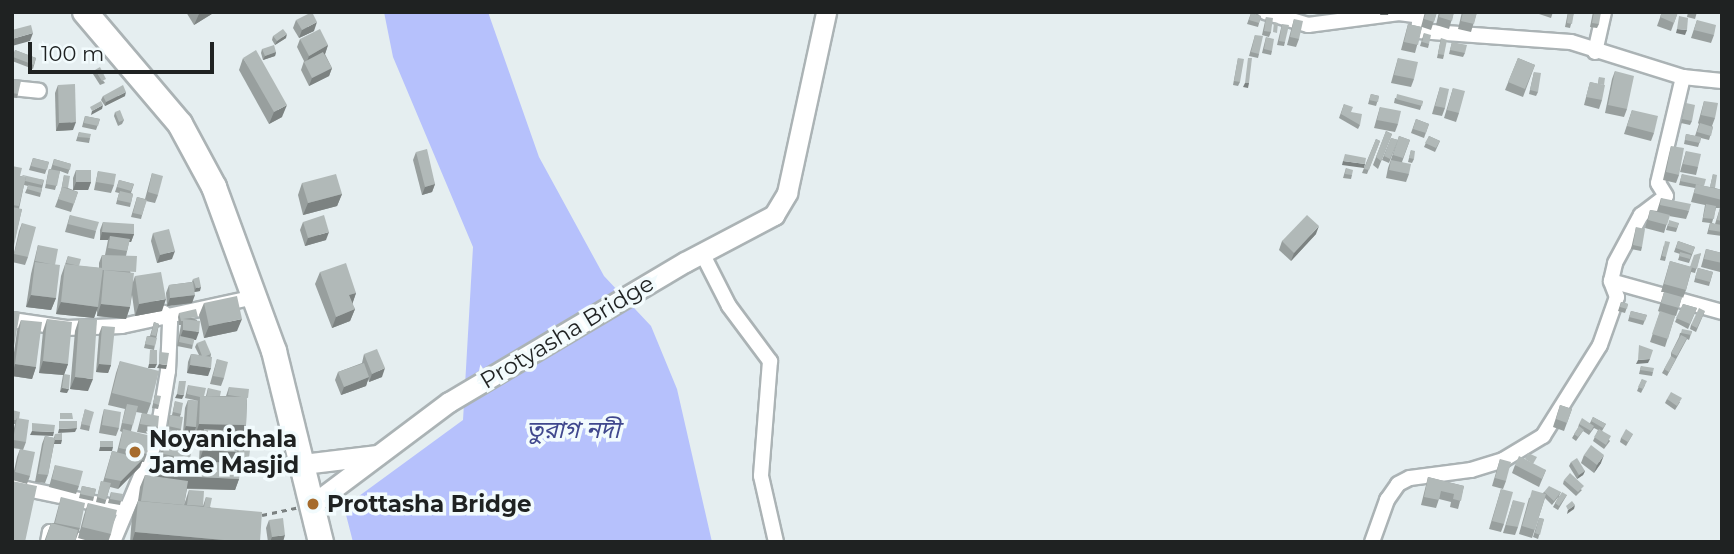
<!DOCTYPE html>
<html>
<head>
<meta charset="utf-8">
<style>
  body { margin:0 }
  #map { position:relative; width:1734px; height:554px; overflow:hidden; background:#e5eef0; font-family:Montserrat,"Noto Sans Bengali",sans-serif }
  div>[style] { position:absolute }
  .water>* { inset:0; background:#b6c1fc }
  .path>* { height:2.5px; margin-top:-1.25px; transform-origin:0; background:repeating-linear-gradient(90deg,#7b8181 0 5px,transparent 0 10px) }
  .roads { filter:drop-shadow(2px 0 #abb3b5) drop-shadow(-2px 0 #abb3b5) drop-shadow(0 2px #abb3b5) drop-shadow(0 -2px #abb3b5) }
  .minor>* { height:14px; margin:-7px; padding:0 7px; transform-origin:7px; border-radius:7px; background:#fff }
  .tertiary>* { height:19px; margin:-9.5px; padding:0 9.5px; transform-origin:9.5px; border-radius:9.5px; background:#fff }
  .trunk>* { height:24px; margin:-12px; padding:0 12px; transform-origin:12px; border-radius:12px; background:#fff }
  .wall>* { inset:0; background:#989f9e }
  .shaded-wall>* { inset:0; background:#7c8281 }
  .building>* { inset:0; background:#b1b9b8 }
  .dots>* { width:19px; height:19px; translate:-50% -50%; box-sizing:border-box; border:4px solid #f2fbfd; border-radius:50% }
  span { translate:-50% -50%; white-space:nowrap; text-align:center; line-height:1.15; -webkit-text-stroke:7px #f2fbfd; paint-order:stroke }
  .street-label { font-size:23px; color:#1f2222 }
  .poi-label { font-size:23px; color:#1f2222; font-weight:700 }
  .left { translate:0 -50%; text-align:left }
  .water-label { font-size:24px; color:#40488d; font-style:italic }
  .frame { position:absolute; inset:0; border:14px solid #1f2222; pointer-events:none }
  .scale { position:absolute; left:28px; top:42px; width:186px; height:32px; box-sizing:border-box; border:4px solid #1f2222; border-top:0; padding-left:9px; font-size:21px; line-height:24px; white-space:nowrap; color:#1f2222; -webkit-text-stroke:5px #f2fbfd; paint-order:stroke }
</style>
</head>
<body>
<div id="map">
  <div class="water">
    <i style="clip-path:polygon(384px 12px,488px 12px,539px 157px,604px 276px,651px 326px,677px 389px,712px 542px,353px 542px,344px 507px,463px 420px,473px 247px,393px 57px)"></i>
  </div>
  <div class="path">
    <i style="left:262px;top:515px;width:35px;rotate:-12deg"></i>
  </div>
  <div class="roads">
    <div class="minor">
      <i style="left:1265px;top:12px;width:45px;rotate:16.8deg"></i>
      <i style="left:1308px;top:25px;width:92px;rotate:-7.5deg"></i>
      <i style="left:1399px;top:13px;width:21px;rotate:8deg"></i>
      <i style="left:1420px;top:16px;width:15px;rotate:98deg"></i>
      <i style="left:1418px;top:31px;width:153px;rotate:4.1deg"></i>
      <i style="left:1571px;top:42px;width:117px;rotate:17.4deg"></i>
      <i style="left:1595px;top:52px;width:41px;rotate:-77.3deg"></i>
      <i style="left:12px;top:88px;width:27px;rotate:6deg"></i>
      <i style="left:702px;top:253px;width:59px;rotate:63deg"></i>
      <i style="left:729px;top:306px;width:69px;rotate:53.3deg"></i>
      <i style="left:770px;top:361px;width:115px;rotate:94.5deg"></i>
      <i style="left:761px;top:476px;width:68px;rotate:77.2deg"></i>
      <i style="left:1611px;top:281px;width:115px;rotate:15.6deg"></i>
      <i style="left:12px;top:320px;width:55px;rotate:8.4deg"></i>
      <i style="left:66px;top:328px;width:56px;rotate:-2deg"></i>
      <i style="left:122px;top:326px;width:136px;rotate:-12.3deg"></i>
      <i style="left:12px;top:486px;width:113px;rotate:11.7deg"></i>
      <i style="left:48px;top:542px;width:10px;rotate:-79deg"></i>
      <i style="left:50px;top:532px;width:36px;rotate:16deg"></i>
      <i style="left:113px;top:542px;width:113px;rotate:-67.1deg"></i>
      <i style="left:157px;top:438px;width:68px;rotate:-80.7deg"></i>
      <i style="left:168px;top:371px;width:48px;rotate:-87.6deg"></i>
      <i style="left:170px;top:323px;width:12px;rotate:-121deg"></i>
      <i style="left:1372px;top:542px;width:45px;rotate:-70.3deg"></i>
      <i style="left:1387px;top:500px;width:19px;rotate:-55deg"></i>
      <i style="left:1398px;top:484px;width:13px;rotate:-27deg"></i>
      <i style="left:1410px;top:478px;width:62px;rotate:-7.5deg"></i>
      <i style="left:1471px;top:470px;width:34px;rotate:-17deg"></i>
      <i style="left:1503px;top:460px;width:47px;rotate:-31deg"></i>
      <i style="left:1543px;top:436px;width:107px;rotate:-57.9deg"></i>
      <i style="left:1600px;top:345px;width:51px;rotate:-70.5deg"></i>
      <i style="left:1617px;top:297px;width:17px;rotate:-111deg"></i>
      <i style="left:1611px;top:281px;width:18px;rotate:-77deg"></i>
      <i style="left:1615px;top:263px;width:55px;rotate:-61.6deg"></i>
      <i style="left:1641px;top:215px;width:31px;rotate:-37deg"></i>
      <i style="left:1666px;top:196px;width:15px;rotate:-122deg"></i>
      <i style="left:1658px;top:183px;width:109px;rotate:-76.7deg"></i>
      <i style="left:1683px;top:77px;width:39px;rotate:6deg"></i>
    </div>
    <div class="tertiary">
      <i style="left:303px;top:464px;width:75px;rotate:-6.9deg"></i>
      <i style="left:313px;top:504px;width:170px;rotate:-36.9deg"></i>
      <i style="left:449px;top:402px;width:274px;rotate:-30.7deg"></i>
      <i style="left:685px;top:262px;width:101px;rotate:-27.8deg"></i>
      <i style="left:774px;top:215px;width:26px;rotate:-59deg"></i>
      <i style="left:787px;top:193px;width:185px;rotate:-77.8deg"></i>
    </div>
    <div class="trunk">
      <i style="left:85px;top:12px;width:147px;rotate:49.7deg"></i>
      <i style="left:180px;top:124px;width:72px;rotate:61.6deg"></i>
      <i style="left:214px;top:187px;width:175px;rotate:69.9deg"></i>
      <i style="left:274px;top:351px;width:197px;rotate:76.2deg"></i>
    </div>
  </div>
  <div class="wall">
    <i style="clip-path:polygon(186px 12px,215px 12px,194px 25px)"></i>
    <i style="clip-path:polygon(1425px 12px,1437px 12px,1431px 30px,1422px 27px,1415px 53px,1401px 50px,1408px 24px,1421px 27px)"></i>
    <i style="clip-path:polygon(1439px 12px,1454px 12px,1449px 29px,1436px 25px)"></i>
    <i style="clip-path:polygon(1462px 12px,1477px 12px,1471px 32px,1458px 29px)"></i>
    <i style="clip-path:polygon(1536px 12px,1553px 12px,1551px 18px,1536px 13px)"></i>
    <i style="clip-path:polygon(1568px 12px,1574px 12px,1570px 28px,1565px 27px)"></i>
    <i style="clip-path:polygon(1593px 12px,1599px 24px,1597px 28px,1590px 27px)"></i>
    <i style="clip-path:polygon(1662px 12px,1678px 12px,1671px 31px,1657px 26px)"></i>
    <i style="clip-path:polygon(1688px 12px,1697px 12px,1695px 19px,1687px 17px)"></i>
    <i style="clip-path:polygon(1251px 13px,1261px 16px,1258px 27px,1247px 24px)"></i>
    <i style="clip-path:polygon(1266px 17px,1271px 32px,1269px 37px,1262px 35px)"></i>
    <i style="clip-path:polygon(1294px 19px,1299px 39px,1296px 47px,1287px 45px)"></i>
    <i style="clip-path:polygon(296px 20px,314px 31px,299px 38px,293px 28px)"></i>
    <i style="clip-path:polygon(1697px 20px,1714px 35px,1711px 43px,1691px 38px)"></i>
    <i style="clip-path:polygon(1282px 24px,1285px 42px,1284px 46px,1277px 45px)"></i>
    <i style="clip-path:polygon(1424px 33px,1429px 44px,1428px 48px,1420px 46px)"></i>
    <i style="clip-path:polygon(1255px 35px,1259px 54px,1258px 58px,1249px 56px)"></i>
    <i style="clip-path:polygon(273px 36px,286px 38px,275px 45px,272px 40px)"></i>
    <i style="clip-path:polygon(1266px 37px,1272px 51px,1271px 55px,1262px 53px)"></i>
    <i style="clip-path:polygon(1441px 38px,1444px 55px,1443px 59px,1437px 58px)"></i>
    <i style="clip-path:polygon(300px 39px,328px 45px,325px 54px,332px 68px,329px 76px,309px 86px,301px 70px,304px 61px,297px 47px)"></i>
    <i style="clip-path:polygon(1452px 42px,1465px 53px,1463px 57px,1449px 54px)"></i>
    <i style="clip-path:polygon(262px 49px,276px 52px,275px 56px,263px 60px,261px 53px)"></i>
    <i style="clip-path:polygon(15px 50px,36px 58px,33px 69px,12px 61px)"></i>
    <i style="clip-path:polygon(243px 58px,282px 117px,269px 124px,239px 70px)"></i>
    <i style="clip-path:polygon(1238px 58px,1240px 82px,1238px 86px,1233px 85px)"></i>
    <i style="clip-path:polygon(1398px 58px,1414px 79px,1411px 87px,1391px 83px)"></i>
    <i style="clip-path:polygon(1518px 58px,1535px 65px,1523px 97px,1505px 90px)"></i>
    <i style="clip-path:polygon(95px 70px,105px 83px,100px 85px,93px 74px)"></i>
    <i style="clip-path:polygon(1615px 71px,1627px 109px,1624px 117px,1605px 113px,1612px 79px)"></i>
    <i style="clip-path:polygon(1534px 72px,1538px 92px,1536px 96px,1529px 94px)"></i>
    <i style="clip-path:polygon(1599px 77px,1602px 100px,1599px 109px,1584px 105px,1590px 82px,1598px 84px)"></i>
    <i style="clip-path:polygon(12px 80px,18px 94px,17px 98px,12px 97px)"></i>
    <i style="clip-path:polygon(58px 85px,73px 130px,56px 131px,55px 93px)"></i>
    <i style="clip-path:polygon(1440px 87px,1445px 108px,1442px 116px,1432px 114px)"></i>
    <i style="clip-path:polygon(1453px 88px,1459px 113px,1456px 122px,1444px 118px)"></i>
    <i style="clip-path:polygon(1371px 94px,1379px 96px,1376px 106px,1368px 104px)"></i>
    <i style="clip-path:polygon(103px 96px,125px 96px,105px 106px,101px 100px)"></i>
    <i style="clip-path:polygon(1395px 98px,1423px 101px,1420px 110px,1394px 103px)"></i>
    <i style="clip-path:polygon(1704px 101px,1715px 118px,1712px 126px,1713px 127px,1709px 140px,1701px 138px,1698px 147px,1684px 144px,1686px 134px,1695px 136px,1699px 124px,1698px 123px)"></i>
    <i style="clip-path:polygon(1686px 103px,1692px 121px,1690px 125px,1681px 123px)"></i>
    <i style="clip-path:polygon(1344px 104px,1360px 125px,1358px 129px,1339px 118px)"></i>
    <i style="clip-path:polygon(1380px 107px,1398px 124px,1395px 132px,1374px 128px)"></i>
    <i style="clip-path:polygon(1632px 110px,1654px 133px,1651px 141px,1624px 134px)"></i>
    <i style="clip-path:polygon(115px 112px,124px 120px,122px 124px,118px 126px,114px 116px)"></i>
    <i style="clip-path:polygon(85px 116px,100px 119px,96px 130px,82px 127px)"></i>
    <i style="clip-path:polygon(1416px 119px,1429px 124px,1424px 138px,1411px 133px)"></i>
    <i style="clip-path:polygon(1386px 131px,1392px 134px,1378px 169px,1373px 165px)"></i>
    <i style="clip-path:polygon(79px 132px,90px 138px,89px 143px,76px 141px)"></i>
    <i style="clip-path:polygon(1399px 136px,1410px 140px,1402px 162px,1409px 174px,1406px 182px,1386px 178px,1388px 168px)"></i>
    <i style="clip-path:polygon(1429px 136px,1440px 141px,1435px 152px,1424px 147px)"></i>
    <i style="clip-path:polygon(1391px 138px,1398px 140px,1389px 163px,1382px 160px)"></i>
    <i style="clip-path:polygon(1376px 139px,1380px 141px,1367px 174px,1362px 173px)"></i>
    <i style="clip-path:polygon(1671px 146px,1679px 175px,1676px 183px,1663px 180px,1669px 154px)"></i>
    <i style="clip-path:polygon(1411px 150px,1414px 159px,1412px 163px,1408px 162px)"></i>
    <i style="clip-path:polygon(1686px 151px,1698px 167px,1696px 175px,1680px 172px)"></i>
    <i style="clip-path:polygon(416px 152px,435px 184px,432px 192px,422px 195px,413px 160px)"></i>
    <i style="clip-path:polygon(33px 158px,49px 162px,45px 174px,29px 170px)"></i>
    <i style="clip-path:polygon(54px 159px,71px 164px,68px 174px,60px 171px,55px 190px,45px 188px,48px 173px,49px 169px,51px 169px)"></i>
    <i style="clip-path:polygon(12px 166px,20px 176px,44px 180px,40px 197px,25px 193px,28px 186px,24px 185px,19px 209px,22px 209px,12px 251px)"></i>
    <i style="clip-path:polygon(1346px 168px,1352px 175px,1351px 179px,1343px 178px)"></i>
    <i style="clip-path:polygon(76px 170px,91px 182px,88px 190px,73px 190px,78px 192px,71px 212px,55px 207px,61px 191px,64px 175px,68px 188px,73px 190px,73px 178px)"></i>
    <i style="clip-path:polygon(98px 171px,114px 185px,111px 193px,94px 190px)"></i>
    <i style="clip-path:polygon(152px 173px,158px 195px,155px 203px,146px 201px,141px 219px,131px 217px,137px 197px,145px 199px)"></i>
    <i style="clip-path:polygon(evenodd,1682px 174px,1704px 186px,1710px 187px,1713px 174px,1715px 188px,1722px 190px,1722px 236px,1707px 234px,1710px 223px,1702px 222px,1705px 205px,1691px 202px,1695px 188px,1679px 185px,1682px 174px,1716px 208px,1720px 208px,1715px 224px,1712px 223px,1716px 208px)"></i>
    <i style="clip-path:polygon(119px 180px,134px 184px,131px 193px,133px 194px,130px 207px,116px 204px,119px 193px,115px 192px)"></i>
    <i style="clip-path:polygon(302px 183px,342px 194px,337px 206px,303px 215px,298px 195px)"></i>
    <i style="clip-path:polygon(1661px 198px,1689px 211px,1686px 219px,1669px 216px,1664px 233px,1645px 228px,1650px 210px,1657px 211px)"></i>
    <i style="clip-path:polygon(70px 215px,96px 231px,94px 239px,65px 232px)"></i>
    <i style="clip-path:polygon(103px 222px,134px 234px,131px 242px,129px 242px,126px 256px,133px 282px,135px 276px,162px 311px,135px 316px,132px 295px,130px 307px,126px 319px,97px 316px,97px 309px,94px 318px,56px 314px,61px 276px,68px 256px,79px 266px,99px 268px,99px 263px,102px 255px,105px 255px,108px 240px,100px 240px,100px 230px)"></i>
    <i style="clip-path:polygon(303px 222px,326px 240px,305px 246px,300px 230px)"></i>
    <i style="clip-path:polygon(22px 223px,28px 257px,25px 265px,12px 262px,19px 231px)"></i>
    <i style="clip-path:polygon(1679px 223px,1676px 232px,1666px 230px,1668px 224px)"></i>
    <i style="clip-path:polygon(1636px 227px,1642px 247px,1641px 251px,1631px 249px)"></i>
    <i style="clip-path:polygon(153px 233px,172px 259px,157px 263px,151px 241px)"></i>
    <i style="clip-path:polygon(1316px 234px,1291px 261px,1279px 250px,1282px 241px)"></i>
    <i style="clip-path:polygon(1678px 241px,1695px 247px,1689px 263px,1678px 260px,1680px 254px,1674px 252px)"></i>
    <i style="clip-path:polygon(38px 245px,55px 265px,56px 298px,51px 310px,26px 307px,31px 274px)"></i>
    <i style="clip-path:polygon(1664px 245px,1666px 257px,1665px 261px,1660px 260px)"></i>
    <i style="clip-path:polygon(1706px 249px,1722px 253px,1722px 268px,1720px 272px,1701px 267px)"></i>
    <i style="clip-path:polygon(1701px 253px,1695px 273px,1691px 272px,1686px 290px,1683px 298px,1682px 297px,1676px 316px,1671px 315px,1675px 316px,1665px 347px,1650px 342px,1660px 312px,1658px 311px,1664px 292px,1661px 292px,1670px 261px,1690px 267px)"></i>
    <i style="clip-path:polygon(1698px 268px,1713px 272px,1709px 286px,1694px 282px)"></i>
    <i style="clip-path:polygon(320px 272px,356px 293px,352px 304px,355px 309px,350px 321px,332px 328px,315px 284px)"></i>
    <i style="clip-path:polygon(193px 279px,200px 291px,194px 292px,192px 303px,167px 306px,166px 293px,169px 285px,192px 282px)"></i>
    <i style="clip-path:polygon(1621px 302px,1628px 304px,1625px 313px,1618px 311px)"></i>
    <i style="clip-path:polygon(204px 303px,237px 331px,204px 338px,199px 315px)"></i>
    <i style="clip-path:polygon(1683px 304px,1697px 308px,1688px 329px,1675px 322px)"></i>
    <i style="clip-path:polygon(1631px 311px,1647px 315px,1643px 325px,1628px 321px)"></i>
    <i style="clip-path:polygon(1705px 311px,1696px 332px,1690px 329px,1691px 325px)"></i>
    <i style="clip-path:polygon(179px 313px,197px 320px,196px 340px,194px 339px,192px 349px,177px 346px,181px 325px,179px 325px,178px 317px)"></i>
    <i style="clip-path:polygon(47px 319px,68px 364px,64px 374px,67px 393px,60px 392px,63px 375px,39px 373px,43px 331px)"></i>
    <i style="clip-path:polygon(79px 319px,88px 391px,70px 389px,75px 331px)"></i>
    <i style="clip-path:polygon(21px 320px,36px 367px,32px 379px,12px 376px,12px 367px,17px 331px)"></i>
    <i style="clip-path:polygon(154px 322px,159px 324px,154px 350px,144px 348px,147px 336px,150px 336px)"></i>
    <i style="clip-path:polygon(102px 326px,111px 365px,108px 373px,96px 372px,99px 334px)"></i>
    <i style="clip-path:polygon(1692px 331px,1689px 340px,1687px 339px,1667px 376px,1662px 373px,1671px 357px,1671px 353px,1679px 337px,1680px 333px)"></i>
    <i style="clip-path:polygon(197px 343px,211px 354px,208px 376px,187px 373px,188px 362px,191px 354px,199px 355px,195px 347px)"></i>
    <i style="clip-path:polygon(364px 354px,382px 377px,369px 382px,368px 379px,366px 386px,341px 395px,335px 380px,338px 372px,362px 363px)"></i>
    <i style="clip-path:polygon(217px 359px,224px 378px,221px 386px,210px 384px)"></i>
    <i style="clip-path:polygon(120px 361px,151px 403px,147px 414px,158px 427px,155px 435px,137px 432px,142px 413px,136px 412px,131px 431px,147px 454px,144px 462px,142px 462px,140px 467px,118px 489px,110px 487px,105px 504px,96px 502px,101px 481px,103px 482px,112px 451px,117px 452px,122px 432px,120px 431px,125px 409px,108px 405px,116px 373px)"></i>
    <i style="clip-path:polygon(1641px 366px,1653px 372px,1652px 376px,1639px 374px)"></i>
    <i style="clip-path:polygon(1642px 379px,1645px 385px,1641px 393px,1637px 391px)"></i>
    <i style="clip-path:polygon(evenodd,188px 385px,204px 396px,206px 396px,208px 388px,220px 396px,226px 396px,229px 387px,247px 400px,246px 425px,243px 433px,249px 458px,246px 466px,240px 466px,239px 479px,235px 490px,187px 489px,184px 505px,189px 490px,203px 506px,206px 497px,210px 507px,260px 542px,130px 542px,132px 516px,138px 501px,140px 487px,145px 475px,154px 477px,155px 472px,159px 460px,163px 441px,167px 430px,169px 419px,170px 415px,172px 415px,175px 401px,181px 414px,180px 416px,181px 429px,180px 432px,183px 432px,185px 408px,188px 400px,199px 401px,185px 398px,188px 385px,195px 429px,195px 436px,202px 436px,200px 441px,199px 462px,189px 461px,195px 429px)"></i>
    <i style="clip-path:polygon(155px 395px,159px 405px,158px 409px,152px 408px)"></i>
    <i style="clip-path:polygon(1667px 399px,1680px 402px,1675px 410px,1665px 403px)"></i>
    <i style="clip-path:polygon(1560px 405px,1572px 409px,1564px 431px,1553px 427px)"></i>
    <i style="clip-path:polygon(85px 409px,90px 426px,89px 431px,80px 429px)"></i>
    <i style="clip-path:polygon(104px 409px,119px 428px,116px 436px,99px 433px,102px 417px)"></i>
    <i style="clip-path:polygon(12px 410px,19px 419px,26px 442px,23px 450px,30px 476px,27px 484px,12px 480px,17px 457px,20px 449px,12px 448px,12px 436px,15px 424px,12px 424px)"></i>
    <i style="clip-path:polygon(1593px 417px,1606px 424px,1602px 431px,1610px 441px,1604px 449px,1593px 441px,1598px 430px,1594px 428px,1589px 435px,1583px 431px,1576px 441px,1572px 438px,1578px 428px,1579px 424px,1590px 423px)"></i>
    <i style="clip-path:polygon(55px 434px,61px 444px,54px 444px,48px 475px,45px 483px,35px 482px,42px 444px,45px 436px,54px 438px)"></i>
    <i style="clip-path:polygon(1633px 434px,1626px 446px,1620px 442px,1621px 438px)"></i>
    <i style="clip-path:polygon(1584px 455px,1601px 463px,1594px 473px,1581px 463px)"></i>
    <i style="clip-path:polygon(1500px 459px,1506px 481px,1503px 489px,1492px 486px)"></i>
    <i style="clip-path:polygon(1571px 462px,1585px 471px,1583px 475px,1577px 479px,1569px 466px)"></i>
    <i style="clip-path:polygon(55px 465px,79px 486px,76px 494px,49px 487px)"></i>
    <i style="clip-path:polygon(1515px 465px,1546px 470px,1539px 487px,1512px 473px)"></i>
    <i style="clip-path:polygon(1428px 477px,1464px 486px,1458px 509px,1450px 507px,1451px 502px,1439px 499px,1436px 508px,1421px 505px)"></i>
    <i style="clip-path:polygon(1564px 480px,1582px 490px,1576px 496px,1563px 484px)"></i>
    <i style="clip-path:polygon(82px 486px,96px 489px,93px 501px,79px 498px)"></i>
    <i style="clip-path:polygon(1501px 489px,1504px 524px,1501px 532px,1489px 529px)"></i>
    <i style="clip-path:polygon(111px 492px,121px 501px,120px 505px,108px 503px)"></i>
    <i style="clip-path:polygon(1544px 492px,1561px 492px,1559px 496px,1567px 495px,1558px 510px,1553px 507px,1559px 496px,1552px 505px,1545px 498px,1532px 538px,1519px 534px,1529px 498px,1543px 493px)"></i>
    <i style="clip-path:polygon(61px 497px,80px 528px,75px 542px,44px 542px,51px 523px,54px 523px)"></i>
    <i style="clip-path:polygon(1513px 501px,1518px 527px,1515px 535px,1503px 533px)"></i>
    <i style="clip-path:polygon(88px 503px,111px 534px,108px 542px,92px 542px,78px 538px,84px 515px)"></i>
    <i style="clip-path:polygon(1539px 518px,1544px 519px,1538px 539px,1533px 537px)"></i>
    <i style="clip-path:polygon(269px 520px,283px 542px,268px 542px,266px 528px)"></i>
  </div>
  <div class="shaded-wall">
    <i style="clip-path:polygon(201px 12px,215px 12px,194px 25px,199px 14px)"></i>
    <i style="clip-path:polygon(1381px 12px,1389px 12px,1388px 15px,1380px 15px)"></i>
    <i style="clip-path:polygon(317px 22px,314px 31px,299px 38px,302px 30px)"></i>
    <i style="clip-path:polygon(1677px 29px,1687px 30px,1685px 35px,1676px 33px)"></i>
    <i style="clip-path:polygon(33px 33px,30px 41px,12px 46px,12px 39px)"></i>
    <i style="clip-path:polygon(287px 34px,286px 38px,275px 45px,277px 41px)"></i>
    <i style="clip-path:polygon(328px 45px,325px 54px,306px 64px,309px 56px)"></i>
    <i style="clip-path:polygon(276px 52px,275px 56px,263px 60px,265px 56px)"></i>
    <i style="clip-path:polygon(332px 68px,329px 76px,309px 86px,312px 78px)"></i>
    <i style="clip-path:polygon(1245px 83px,1249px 83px,1248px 88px,1243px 87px)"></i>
    <i style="clip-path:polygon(126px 92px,125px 96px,105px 106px,106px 102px)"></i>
    <i style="clip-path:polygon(103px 105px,102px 109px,91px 115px,92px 111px)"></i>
    <i style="clip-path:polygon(287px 105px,282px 117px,269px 124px,274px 112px)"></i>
    <i style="clip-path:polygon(76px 122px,73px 130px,56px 131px,59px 123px)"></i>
    <i style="clip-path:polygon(1343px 161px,1365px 164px,1364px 168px,1342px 165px)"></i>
    <i style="clip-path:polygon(76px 182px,91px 182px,88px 190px,73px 190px)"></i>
    <i style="clip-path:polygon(435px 184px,432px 192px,422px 195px,425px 187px)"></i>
    <i style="clip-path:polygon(342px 194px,337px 206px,303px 215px,308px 203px)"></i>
    <i style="clip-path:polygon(1319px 226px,1316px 234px,1291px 261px,1294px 253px)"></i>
    <i style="clip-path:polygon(102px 232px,134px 234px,131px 242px,109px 240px,110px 236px,108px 240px,100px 240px)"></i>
    <i style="clip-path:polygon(329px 232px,326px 240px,305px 246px,308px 238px)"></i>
    <i style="clip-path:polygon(175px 251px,172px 259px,157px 263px,160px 255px)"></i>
    <i style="clip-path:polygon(201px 287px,200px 291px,194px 292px,196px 288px)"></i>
    <i style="clip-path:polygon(356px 293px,352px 305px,349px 295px)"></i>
    <i style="clip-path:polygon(31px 295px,56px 298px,51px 310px,26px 307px)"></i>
    <i style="clip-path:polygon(195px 295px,192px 303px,167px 306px,170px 298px)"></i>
    <i style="clip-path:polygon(166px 299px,162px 311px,135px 316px,139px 304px)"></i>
    <i style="clip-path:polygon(61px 302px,98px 307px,94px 318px,56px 314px)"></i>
    <i style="clip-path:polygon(101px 304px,130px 307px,126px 319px,97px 316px)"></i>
    <i style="clip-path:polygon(355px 309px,350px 321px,332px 328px,336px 317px)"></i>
    <i style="clip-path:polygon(242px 319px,237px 331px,204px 338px,209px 326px)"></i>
    <i style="clip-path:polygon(183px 330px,199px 332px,196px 340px,180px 338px)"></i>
    <i style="clip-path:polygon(1650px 359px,1648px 363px,1636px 364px,1638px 360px)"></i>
    <i style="clip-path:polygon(43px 361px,68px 364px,64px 375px,39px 373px)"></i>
    <i style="clip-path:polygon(15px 364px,36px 367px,32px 379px,12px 376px)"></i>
    <i style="clip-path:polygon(99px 364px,111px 365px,108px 373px,96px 372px)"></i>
    <i style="clip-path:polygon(149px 364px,157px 364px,155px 368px,148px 368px)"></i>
    <i style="clip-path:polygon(159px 364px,167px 365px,166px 369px,157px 368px)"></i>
    <i style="clip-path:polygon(190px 365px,211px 368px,208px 376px,187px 373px)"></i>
    <i style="clip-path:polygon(385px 368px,382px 377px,369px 382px,372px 374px)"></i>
    <i style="clip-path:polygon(75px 377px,93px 379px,88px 391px,70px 389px)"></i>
    <i style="clip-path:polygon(369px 377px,366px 386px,341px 395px,344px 387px)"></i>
    <i style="clip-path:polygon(62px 388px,69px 389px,67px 393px,60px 392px)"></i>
    <i style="clip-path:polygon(177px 394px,184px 395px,182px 399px,175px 398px)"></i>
    <i style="clip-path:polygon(199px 424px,246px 425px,241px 437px,241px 433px,239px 437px,204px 436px,204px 429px,202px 436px,195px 436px)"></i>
    <i style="clip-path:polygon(186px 426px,196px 427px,193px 435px,183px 434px)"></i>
    <i style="clip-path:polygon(77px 428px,75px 432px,58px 433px,59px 429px)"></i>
    <i style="clip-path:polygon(32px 431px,54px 432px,53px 436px,30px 435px)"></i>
    <i style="clip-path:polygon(55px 440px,62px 440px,61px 444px,54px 444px)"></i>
    <i style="clip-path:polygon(100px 447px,113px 447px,112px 451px,99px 451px)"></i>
    <i style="clip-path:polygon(203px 450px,237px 452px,232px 464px,199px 462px)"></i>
    <i style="clip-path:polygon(1604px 455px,1601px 463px,1594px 473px,1597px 465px)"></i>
    <i style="clip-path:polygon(238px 457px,249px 458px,246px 466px,235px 465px)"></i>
    <i style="clip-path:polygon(143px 459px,140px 467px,118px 489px,121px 481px)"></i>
    <i style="clip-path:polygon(1585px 471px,1583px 475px,1577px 479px,1579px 475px)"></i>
    <i style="clip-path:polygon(158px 475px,239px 479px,235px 490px,154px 487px)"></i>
    <i style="clip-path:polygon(1575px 505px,1574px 509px,1567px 514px,1568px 510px)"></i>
    <i style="clip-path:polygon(135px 532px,246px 542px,132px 542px)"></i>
    <i style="clip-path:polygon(285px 535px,283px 542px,270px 542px,272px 537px)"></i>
  </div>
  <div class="building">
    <i style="clip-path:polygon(312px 12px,317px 22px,302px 30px,296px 20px)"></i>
    <i style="clip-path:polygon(1426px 12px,1437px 12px,1434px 22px,1424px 19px)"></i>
    <i style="clip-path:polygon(1440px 12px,1454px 12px,1452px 21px,1439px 17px)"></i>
    <i style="clip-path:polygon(1463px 12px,1477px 12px,1474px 24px,1461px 21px)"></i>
    <i style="clip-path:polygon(1568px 12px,1574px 12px,1572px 24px,1567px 23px)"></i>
    <i style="clip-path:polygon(1594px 12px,1601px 12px,1599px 24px,1592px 23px)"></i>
    <i style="clip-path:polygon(1662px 12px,1678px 12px,1674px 23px,1660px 17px)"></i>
    <i style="clip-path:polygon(1251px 13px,1261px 16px,1259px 23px,1249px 20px)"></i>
    <i style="clip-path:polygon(1679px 16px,1688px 18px,1687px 30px,1677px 29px)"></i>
    <i style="clip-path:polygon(1266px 17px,1273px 18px,1271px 32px,1264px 31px)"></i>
    <i style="clip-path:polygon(1294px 19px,1303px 21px,1299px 39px,1290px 37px)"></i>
    <i style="clip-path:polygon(1697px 20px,1716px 25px,1714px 35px,1694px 30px)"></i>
    <i style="clip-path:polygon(1274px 22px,1278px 23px,1277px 33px,1273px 32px)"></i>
    <i style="clip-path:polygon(1282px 24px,1289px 25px,1285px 42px,1279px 41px)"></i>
    <i style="clip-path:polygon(1408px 24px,1422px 27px,1418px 45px,1404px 42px)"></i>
    <i style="clip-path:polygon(31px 25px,33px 33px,12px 39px,12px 30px)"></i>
    <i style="clip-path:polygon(283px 29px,287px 34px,277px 41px,273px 36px)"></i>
    <i style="clip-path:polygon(320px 29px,328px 45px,309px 56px,300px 39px)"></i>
    <i style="clip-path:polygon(1424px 33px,1431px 35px,1429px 44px,1422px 42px)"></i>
    <i style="clip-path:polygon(1255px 35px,1263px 36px,1259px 54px,1251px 52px)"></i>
    <i style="clip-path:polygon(1266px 37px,1274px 39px,1272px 51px,1264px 49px)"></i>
    <i style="clip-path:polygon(1441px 38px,1447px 40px,1444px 55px,1438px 54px)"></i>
    <i style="clip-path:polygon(1452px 42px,1467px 45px,1465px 53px,1450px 50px)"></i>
    <i style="clip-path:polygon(274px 45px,276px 52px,265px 56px,262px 49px)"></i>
    <i style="clip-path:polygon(15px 50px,36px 58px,34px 65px,13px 57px)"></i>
    <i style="clip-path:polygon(256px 50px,287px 105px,274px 112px,243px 58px)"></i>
    <i style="clip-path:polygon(323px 52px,332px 68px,312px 78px,304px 62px)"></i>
    <i style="clip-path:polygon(1238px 58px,1244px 59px,1240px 82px,1234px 81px)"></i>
    <i style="clip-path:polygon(1248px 58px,1252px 58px,1249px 83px,1245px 83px)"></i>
    <i style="clip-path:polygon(1398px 58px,1418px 62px,1414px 79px,1394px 75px)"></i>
    <i style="clip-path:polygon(1518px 58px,1535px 65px,1525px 89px,1508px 82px)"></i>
    <i style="clip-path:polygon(100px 67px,106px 79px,102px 81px,95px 70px)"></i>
    <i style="clip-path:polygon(1615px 71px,1634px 76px,1627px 109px,1608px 105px)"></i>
    <i style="clip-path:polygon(1534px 72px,1541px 73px,1538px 92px,1530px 90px)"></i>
    <i style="clip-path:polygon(1599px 77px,1605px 78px,1604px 85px,1598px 84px)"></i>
    <i style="clip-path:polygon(12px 80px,21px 81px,18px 94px,12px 93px)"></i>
    <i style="clip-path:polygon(1590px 82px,1605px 85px,1602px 100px,1586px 97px)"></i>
    <i style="clip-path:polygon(75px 84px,76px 122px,59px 123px,58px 85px)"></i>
    <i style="clip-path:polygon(123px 85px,126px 92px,106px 102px,103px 96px)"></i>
    <i style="clip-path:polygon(1440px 87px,1449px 89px,1445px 108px,1435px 106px)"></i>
    <i style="clip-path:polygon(1453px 88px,1465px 91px,1459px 113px,1447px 110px)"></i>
    <i style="clip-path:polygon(1371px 94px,1379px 96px,1378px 102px,1369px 100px)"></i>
    <i style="clip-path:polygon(1397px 94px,1423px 101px,1422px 106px,1396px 99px)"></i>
    <i style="clip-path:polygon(101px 101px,103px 105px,92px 111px,90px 107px)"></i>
    <i style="clip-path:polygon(1704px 101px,1718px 103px,1715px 118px,1701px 115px)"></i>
    <i style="clip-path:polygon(1686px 103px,1695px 105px,1692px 121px,1682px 119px)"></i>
    <i style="clip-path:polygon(1344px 104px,1353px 107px,1351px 112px,1362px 114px,1360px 125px,1341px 114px)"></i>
    <i style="clip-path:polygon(1380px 107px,1401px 111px,1398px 124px,1377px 120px)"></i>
    <i style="clip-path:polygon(120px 110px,124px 120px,119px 122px,115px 112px)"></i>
    <i style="clip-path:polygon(1632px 110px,1658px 116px,1654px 133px,1627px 126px)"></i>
    <i style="clip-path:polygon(85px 116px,100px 119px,98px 126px,84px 123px)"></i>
    <i style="clip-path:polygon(1416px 119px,1429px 124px,1426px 133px,1413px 129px)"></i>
    <i style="clip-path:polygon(1700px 123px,1713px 127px,1711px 136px,1697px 132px)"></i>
    <i style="clip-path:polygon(1386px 131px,1392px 134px,1381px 161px,1376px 157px)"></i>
    <i style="clip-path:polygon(79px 132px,91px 134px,90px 138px,78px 137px)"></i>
    <i style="clip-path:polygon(1686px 134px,1701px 137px,1700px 143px,1685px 140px)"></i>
    <i style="clip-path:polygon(1399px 136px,1410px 140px,1403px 158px,1393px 155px)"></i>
    <i style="clip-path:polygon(1429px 136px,1440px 141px,1436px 148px,1425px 143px)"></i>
    <i style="clip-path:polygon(1391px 138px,1398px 140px,1390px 159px,1384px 156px)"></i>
    <i style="clip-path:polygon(1376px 139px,1380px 141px,1369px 170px,1364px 169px)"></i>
    <i style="clip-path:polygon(1671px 146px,1684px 148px,1679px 175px,1666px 172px)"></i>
    <i style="clip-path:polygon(427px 149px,435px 184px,425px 187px,416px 152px)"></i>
    <i style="clip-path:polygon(1411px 150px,1415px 151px,1414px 159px,1409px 158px)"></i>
    <i style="clip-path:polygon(1686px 151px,1701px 154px,1698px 167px,1683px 164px)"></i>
    <i style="clip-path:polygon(1345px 154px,1366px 158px,1365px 164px,1343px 161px)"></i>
    <i style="clip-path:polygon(33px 158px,49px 162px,47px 170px,31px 166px)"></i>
    <i style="clip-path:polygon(54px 159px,71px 164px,70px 170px,53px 165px)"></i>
    <i style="clip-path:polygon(1391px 160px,1411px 164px,1409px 174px,1389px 170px)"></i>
    <i style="clip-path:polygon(12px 166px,22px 168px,20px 176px,26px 177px,19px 206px,12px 205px)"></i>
    <i style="clip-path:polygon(1346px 168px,1353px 170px,1352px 175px,1345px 174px)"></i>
    <i style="clip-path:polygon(49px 169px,60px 171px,57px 186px,46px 184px)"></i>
    <i style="clip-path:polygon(76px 170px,91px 170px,91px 182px,76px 182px)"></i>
    <i style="clip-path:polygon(98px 171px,116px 174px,114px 185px,96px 182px)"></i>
    <i style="clip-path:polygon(152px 173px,163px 176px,158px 195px,148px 192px)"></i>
    <i style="clip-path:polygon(336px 174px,342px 194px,308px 203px,302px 183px)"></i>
    <i style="clip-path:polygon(1682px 174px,1706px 179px,1704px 186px,1680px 181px)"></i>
    <i style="clip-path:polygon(1713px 174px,1717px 175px,1715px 188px,1710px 187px)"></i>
    <i style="clip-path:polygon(23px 175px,44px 180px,42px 185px,25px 181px,26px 177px,22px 176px)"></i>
    <i style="clip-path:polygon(64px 175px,70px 176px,68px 188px,62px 187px)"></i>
    <i style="clip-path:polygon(119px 180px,134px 184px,131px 191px,117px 187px)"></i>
    <i style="clip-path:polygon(1696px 184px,1722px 190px,1722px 200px,1694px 193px)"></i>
    <i style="clip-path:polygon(28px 185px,42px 188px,41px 193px,27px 189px)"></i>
    <i style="clip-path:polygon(62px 187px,78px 192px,74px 204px,58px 199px)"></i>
    <i style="clip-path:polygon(120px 191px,133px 194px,131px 203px,117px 200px)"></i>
    <i style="clip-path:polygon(137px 197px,147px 200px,142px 215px,133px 213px)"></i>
    <i style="clip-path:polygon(1661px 198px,1691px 204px,1689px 211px,1660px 205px)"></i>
    <i style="clip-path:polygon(1706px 204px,1716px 206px,1714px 219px,1703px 218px)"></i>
    <i style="clip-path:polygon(12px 207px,22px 209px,13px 250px,12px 249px)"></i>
    <i style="clip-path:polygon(1720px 207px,1722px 208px,1722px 221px,1717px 220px)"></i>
    <i style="clip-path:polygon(1650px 210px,1670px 215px,1667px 225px,1648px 220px)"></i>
    <i style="clip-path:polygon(70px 215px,99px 222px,96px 231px,68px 224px)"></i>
    <i style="clip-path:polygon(324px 215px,329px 232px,308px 238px,303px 222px)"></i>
    <i style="clip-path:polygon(1307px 215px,1319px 226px,1294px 253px,1282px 241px)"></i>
    <i style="clip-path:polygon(1669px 220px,1679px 223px,1677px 228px,1668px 226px)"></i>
    <i style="clip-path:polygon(103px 222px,134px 224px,134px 234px,102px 232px)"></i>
    <i style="clip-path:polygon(22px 223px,36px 227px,28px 257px,14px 254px)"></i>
    <i style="clip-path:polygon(1710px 223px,1722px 225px,1722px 232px,1709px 230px)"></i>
    <i style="clip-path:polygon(1636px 227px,1645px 229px,1642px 247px,1633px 245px)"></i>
    <i style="clip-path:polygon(169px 229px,175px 251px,160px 255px,153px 233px)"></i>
    <i style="clip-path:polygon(110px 236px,130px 239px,127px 251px,108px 248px)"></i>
    <i style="clip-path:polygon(1665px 241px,1670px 242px,1666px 257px,1662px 256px)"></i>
    <i style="clip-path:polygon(1678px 241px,1695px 247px,1692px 254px,1676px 248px)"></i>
    <i style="clip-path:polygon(38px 245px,58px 249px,55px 265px,35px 261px)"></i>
    <i style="clip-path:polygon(1706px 249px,1722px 253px,1722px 263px,1704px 259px)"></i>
    <i style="clip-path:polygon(1680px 252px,1691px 255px,1690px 259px,1679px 256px)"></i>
    <i style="clip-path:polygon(1701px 253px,1697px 269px,1690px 267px,1694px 255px)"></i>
    <i style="clip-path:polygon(102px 255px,137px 256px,136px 272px,102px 270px)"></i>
    <i style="clip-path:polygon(68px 256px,81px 259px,79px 266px,66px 263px)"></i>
    <i style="clip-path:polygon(1670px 261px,1692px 267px,1686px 290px,1664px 284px)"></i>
    <i style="clip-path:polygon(35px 262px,60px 265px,56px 298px,31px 295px)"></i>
    <i style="clip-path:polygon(346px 263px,356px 293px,349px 295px,355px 309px,336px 317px,320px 272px)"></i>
    <i style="clip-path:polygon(65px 264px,103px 268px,98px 307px,61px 302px)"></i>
    <i style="clip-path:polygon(1698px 268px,1713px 272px,1710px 282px,1695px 278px)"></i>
    <i style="clip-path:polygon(104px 270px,134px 273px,130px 307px,101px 304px)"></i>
    <i style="clip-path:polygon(161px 272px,166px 299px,139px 304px,135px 276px)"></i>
    <i style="clip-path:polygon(199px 277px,201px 287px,196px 288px,193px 279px)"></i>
    <i style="clip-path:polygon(193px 282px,195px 295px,170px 298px,169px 285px)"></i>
    <i style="clip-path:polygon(1664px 292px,1682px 297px,1679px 308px,1661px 303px)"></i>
    <i style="clip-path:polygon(237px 296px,242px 319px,209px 326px,204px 303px)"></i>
    <i style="clip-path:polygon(1621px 302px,1628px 304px,1627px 309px,1620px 307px)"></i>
    <i style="clip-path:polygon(1683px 304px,1697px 308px,1690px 324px,1676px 318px)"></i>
    <i style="clip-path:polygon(1699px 308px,1705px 311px,1697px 328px,1691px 325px)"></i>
    <i style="clip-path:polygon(196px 309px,198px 317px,183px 319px,183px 321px,181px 321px,179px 313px)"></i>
    <i style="clip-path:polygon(12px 311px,20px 312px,12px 358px)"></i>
    <i style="clip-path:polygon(1631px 311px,1647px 315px,1645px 321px,1629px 317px)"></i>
    <i style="clip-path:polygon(1660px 311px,1675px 316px,1668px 339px,1652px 334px)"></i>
    <i style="clip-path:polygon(47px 319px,72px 322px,68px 364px,43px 361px)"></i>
    <i style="clip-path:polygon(79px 319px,97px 320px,93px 379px,75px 377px)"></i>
    <i style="clip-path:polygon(183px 319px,200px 321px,199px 332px,183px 330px)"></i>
    <i style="clip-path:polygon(21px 320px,42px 322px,36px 367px,15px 364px)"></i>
    <i style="clip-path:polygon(154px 322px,159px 324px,156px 336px,151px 335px)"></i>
    <i style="clip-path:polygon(102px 326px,115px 327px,111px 365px,99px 364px)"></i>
    <i style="clip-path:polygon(1682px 329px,1692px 331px,1691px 335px,1681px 333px)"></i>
    <i style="clip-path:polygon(1681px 335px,1687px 338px,1677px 356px,1671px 353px)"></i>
    <i style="clip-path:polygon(147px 336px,157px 338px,155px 346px,145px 344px)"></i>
    <i style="clip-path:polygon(180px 336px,194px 339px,193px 345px,179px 342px)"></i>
    <i style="clip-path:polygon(205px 340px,211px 354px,206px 356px,202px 356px,197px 343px)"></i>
    <i style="clip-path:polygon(1639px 345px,1653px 350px,1650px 359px,1638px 360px)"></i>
    <i style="clip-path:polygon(377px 349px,385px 368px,372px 374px,364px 354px)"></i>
    <i style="clip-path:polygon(150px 350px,157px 350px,157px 364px,149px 364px)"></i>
    <i style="clip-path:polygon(160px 352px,169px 353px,167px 365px,159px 364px)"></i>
    <i style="clip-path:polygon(191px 354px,212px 357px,211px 368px,190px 365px)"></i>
    <i style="clip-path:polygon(1671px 356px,1676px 359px,1669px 372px,1664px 369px)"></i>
    <i style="clip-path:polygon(217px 359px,228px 362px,224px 378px,213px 376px)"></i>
    <i style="clip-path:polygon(120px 361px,159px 371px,151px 403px,112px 393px)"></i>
    <i style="clip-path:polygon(364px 363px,369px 377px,344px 387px,338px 372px)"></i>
    <i style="clip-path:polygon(1641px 366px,1654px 368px,1653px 372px,1640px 370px)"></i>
    <i style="clip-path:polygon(64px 374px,70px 375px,69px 389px,62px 388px)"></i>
    <i style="clip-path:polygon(1642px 379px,1647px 381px,1643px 389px,1638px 387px)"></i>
    <i style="clip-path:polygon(179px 381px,186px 381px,184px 395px,177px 394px)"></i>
    <i style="clip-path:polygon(188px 385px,206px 388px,204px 396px,200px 396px,200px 397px,187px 394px)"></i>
    <i style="clip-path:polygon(229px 387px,249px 389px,248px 398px,228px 395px)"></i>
    <i style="clip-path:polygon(208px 388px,221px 391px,220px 396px,207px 396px)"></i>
    <i style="clip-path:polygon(1671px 392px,1682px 398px,1677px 406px,1667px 399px)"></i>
    <i style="clip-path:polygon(155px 395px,161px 396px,159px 405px,153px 403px)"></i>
    <i style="clip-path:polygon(200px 396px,247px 397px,246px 425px,199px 424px)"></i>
    <i style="clip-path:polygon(188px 400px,198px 401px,196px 427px,186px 426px)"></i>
    <i style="clip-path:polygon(175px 401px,183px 403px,181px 414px,173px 412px)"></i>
    <i style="clip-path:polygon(127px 404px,138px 406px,133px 425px,122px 423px)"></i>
    <i style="clip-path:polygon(1560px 405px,1572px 409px,1567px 423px,1556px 419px)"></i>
    <i style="clip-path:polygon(85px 409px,94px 412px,90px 426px,81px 424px)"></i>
    <i style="clip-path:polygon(104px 409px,121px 412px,119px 428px,102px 425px)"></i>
    <i style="clip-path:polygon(12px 410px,20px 412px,19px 419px,17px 418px,16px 420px,12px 420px)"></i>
    <i style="clip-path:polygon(60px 413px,72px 413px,73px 419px,60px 419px)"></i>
    <i style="clip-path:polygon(142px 413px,159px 416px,158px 427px,140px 424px)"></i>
    <i style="clip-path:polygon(170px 415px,183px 417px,181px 429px,168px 426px)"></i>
    <i style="clip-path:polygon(1593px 417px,1606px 424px,1603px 428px,1591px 421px)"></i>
    <i style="clip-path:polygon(17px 418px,29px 420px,26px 442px,13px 440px)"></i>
    <i style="clip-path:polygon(1582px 418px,1594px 426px,1591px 431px,1579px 424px)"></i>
    <i style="clip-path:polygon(59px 421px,77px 421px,77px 428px,59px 429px)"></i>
    <i style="clip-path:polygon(32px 423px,55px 425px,54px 432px,32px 431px)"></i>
    <i style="clip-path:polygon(1579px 426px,1584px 430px,1578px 437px,1574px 434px)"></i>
    <i style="clip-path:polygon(123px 429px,151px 436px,147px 454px,119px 448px)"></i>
    <i style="clip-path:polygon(167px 429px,194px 434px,190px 459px,163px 454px)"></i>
    <i style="clip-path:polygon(204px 429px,238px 431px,237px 452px,203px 450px)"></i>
    <i style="clip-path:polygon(1599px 429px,1611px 436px,1606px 445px,1594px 437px)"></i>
    <i style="clip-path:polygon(1626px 429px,1633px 434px,1628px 442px,1621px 438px)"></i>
    <i style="clip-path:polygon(62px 433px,62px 440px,55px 440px,55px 434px)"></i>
    <i style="clip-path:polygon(241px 433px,252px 434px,249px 458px,238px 457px)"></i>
    <i style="clip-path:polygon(45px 436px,55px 438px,48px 475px,38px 474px)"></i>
    <i style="clip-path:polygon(100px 441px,113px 441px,113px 447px,100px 447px)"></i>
    <i style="clip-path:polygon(1591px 445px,1604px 455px,1597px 465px,1584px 455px)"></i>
    <i style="clip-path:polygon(20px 449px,35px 452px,30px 476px,15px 472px)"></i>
    <i style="clip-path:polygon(112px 451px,143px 459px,121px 481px,105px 478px)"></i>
    <i style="clip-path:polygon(1528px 453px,1537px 457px,1533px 464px,1525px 459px)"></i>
    <i style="clip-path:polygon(1519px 456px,1546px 470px,1542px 479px,1515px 465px)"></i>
    <i style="clip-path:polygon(1577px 458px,1585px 471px,1579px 475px,1571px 462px)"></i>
    <i style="clip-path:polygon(1500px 459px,1511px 462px,1506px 481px,1495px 478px)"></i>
    <i style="clip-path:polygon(159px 460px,240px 463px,239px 479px,158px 475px)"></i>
    <i style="clip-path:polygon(55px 465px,83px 471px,79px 486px,52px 479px)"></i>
    <i style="clip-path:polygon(1570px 473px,1584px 486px,1578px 492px,1564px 480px)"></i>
    <i style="clip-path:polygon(145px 475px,188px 481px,184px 505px,141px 501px)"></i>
    <i style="clip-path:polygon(1428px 477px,1464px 486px,1461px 501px,1453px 499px,1454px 494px,1441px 491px,1439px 500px,1424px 497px)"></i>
    <i style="clip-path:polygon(12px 481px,37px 486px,25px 542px,12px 542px)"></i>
    <i style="clip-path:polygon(101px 481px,111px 483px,106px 500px,97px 497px)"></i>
    <i style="clip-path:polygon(82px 486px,96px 489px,94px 497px,80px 494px)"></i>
    <i style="clip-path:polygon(1549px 486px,1561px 492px,1554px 501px,1544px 492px)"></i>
    <i style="clip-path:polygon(1501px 489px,1513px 492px,1504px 524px,1492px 521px)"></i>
    <i style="clip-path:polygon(189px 490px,204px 491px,203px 506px,187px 505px)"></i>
    <i style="clip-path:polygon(1532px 490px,1546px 494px,1535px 530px,1522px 526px)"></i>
    <i style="clip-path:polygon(111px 492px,123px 494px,121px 501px,110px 499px)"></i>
    <i style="clip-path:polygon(1562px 492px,1567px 495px,1559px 506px,1555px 503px)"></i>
    <i style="clip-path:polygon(61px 497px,85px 503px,80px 528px,55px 523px)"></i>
    <i style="clip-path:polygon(206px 497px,212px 498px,210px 507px,204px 507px)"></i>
    <i style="clip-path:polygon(1513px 500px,1525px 503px,1518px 527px,1506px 525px)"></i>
    <i style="clip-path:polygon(138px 501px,262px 512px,260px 542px,246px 542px,135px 532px)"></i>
    <i style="clip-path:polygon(1572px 501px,1575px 505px,1568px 510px,1566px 506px)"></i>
    <i style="clip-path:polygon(88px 503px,117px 510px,111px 534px,82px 527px)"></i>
    <i style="clip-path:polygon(283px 518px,285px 535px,272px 537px,269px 520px)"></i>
    <i style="clip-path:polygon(1539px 518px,1544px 519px,1540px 535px,1535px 533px)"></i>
    <i style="clip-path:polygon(51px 523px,78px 530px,75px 542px,45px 542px)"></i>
  </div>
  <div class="dots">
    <i style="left:135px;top:452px;background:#a66b2c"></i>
    <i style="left:313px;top:504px;background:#a66b2c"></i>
  </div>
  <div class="street-label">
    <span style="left:567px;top:332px;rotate:-31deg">Protyasha Bridge</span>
  </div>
  <div class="poi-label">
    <span class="left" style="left:149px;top:452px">Noyanichala<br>Jame Masjid</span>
    <span class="left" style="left:327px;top:504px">Prottasha Bridge</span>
  </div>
  <div class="water-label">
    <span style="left:573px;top:430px">তুরাগ নদী</span>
  </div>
  <div class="frame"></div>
  <div class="scale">100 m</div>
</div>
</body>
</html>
